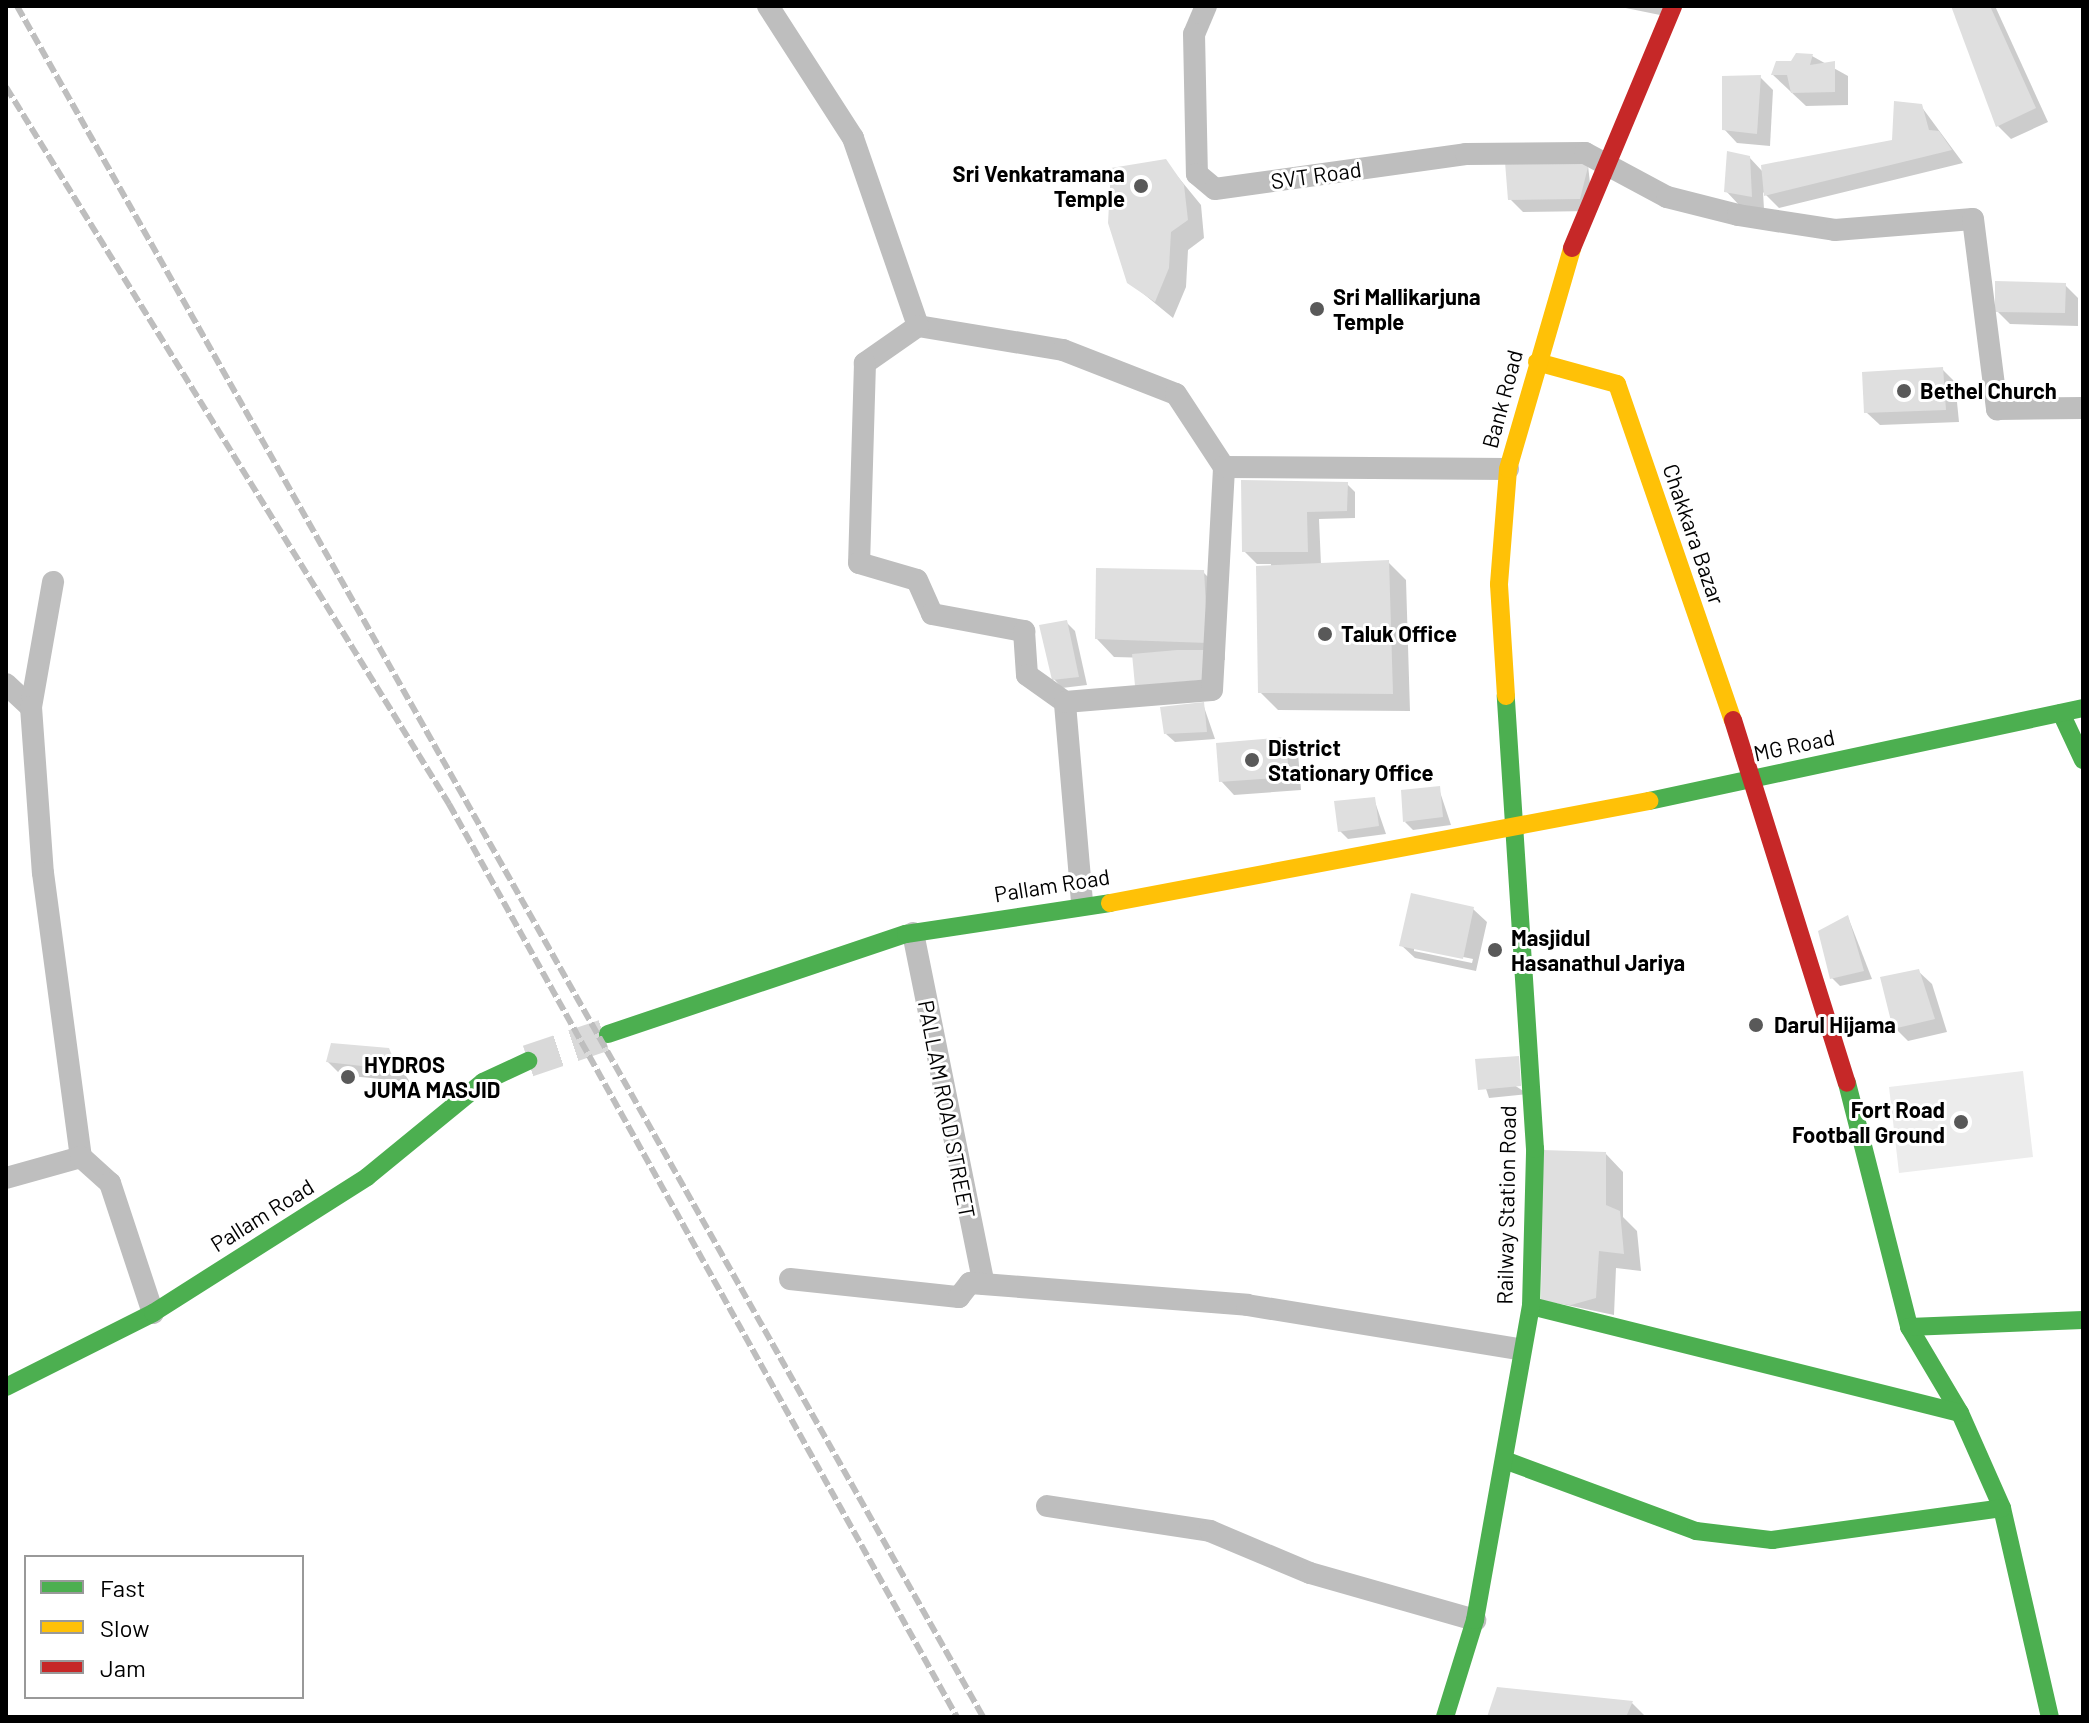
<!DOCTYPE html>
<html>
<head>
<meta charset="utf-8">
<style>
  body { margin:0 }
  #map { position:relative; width:2089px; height:1723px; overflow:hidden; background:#fff; font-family:Barlow,sans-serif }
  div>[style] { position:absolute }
  .green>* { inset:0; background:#ececec }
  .shadow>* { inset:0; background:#0003 }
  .building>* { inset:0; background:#dfdfdf }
  .secondary-tunnel>* { height:32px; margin-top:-16px; transform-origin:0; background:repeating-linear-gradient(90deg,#d9d9d9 0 32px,transparent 0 48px) }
  .street>* { height:22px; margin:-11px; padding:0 11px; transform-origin:11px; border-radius:11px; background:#bebebe }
  .fast>* { height:18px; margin:-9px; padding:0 9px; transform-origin:9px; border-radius:9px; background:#4caf50 }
  .slow>* { height:18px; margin:-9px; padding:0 9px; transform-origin:9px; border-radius:9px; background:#ffc107 }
  .jam>* { height:18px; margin:-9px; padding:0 9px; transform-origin:9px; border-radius:9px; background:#c62828 }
  .rail>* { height:6px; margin-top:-3px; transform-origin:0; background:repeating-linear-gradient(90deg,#bebebe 0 12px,transparent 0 16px) }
  .dots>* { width:22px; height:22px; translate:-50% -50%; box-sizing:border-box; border:4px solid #fff; border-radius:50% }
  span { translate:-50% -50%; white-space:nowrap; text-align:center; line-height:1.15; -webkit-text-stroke:6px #fff; paint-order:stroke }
  .poi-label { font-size:22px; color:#000; font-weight:700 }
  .right { translate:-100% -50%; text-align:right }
  .left { translate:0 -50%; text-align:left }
  .street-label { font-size:22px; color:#000 }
  .frame { position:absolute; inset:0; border:8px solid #000; pointer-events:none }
  .legend { position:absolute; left:24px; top:1555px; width:280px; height:144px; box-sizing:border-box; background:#fff; border:2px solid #999; margin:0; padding:10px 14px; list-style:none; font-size:24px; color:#000 }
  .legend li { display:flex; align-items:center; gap:16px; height:40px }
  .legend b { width:40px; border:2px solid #999 }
</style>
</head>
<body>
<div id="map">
  <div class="green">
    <i style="clip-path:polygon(2023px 1071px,2033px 1157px,1899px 1173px,1889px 1087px)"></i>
  </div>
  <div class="shadow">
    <i style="clip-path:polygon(1616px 6px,1667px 6px,1665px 16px)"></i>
    <i style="clip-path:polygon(1953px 6px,1995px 6px,2048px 122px,2011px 139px,1998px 126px)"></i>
    <i style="clip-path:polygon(1812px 56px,1848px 76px,1848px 105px,1806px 106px,1773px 75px)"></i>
    <i style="clip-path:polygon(1760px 77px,1773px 90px,1770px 146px,1737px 143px,1724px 129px)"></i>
    <i style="clip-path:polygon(1921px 106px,1963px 163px,1779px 208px,1763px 192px,1764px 209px,1739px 205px,1726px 191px,1749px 157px,1763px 172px,1893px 142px)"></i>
    <i style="clip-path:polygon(1165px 161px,1201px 205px,1204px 238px,1188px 250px,1186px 287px,1173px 318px,1129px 282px)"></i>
    <i style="clip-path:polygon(1588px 165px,1593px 211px,1523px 212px,1510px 199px)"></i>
    <i style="clip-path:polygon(2065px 285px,2078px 298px,2078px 326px,2010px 324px,1997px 311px)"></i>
    <i style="clip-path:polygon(1942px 369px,1955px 382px,1959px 422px,1880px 425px,1866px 412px)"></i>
    <i style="clip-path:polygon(1347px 484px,1355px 492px,1355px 518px,1319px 519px,1321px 565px,1388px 562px,1406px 580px,1410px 711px,1278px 710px,1260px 692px,1271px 564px,1257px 564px,1244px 551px)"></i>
    <i style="clip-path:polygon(1203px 572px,1221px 590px,1225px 660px,1114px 657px,1097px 639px)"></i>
    <i style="clip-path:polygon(1066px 622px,1075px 631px,1087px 685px,1062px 688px,1054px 679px)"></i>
    <i style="clip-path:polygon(1203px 704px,1215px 739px,1175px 742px,1166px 734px)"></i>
    <i style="clip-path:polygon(1285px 739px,1298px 753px,1301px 790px,1234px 795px,1221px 781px)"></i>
    <i style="clip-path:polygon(1439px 789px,1451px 825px,1413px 830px,1405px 822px)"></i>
    <i style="clip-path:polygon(1374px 799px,1386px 834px,1348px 839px,1340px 831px)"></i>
    <i style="clip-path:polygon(evenodd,1473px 909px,1487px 922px,1476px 971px,1415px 958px,1401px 945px,1473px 909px,1414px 947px,1473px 959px,1472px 963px,1414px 951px,1414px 947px)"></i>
    <i style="clip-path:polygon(1848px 917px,1872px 979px,1840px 986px,1832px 978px)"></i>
    <i style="clip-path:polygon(1918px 971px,1932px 984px,1947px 1032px,1908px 1041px,1895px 1028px)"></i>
    <i style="clip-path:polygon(388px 1050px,410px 1082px,341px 1075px,328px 1062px)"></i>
    <i style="clip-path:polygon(1477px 1061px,1528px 1094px,1489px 1098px)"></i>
    <i style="clip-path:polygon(1606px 1154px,1623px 1172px,1623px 1217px,1637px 1231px,1641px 1271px,1616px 1268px,1614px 1315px,1543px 1300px)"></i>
    <i style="clip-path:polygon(1632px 1703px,1646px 1717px,1489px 1717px)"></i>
  </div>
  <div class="building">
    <i style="clip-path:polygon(1951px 6px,1990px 6px,2036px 108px,1996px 127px)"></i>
    <i style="clip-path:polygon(1796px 53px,1813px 54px,1810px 65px,1835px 61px,1835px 92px,1791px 93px,1787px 75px,1771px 75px,1776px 61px,1791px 61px)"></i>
    <i style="clip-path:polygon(1761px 75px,1757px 134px,1722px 130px,1722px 76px)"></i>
    <i style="clip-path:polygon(1894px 101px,1922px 104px,1929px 130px,1939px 131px,1952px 150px,1764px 196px,1761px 165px,1892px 140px)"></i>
    <i style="clip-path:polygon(1727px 151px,1750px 156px,1752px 197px,1724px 192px)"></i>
    <i style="clip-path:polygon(1166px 159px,1184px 185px,1188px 220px,1171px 232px,1169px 268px,1155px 302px,1127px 283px,1108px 223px,1111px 168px)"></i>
    <i style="clip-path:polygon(1505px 162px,1589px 163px,1580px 199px,1508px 200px)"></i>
    <i style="clip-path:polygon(1995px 281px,2066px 283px,2065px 313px,1995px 312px)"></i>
    <i style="clip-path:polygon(1943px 367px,1946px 410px,1864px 413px,1862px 372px)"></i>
    <i style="clip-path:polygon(1241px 480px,1348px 482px,1347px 511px,1307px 512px,1308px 552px,1242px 552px)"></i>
    <i style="clip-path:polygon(1389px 560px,1393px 694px,1258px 693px,1256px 566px)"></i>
    <i style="clip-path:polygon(1096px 568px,1204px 570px,1208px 643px,1095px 639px)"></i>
    <i style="clip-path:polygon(1067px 620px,1079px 677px,1052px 680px,1039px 625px)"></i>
    <i style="clip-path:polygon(1177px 650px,1204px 650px,1203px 680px,1135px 686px,1132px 654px)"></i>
    <i style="clip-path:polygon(1204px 702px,1207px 732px,1164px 734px,1160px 707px)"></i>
    <i style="clip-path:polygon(1286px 737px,1289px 777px,1219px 782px,1216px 743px)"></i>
    <i style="clip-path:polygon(1440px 786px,1443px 817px,1403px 822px,1401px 790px)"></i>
    <i style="clip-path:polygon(1375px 797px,1379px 826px,1338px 832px,1334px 801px)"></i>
    <i style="clip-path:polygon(1411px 893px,1474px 907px,1463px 959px,1399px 946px)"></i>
    <i style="clip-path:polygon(1848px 915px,1864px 971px,1830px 979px,1818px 931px)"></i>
    <i style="clip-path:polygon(1919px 969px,1935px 1019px,1893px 1029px,1880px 977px)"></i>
    <i style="clip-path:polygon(331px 1043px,389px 1048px,398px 1070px,326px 1062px)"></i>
    <i style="clip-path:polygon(1519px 1056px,1521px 1086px,1478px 1090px,1475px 1059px)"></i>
    <i style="clip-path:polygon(1542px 1150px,1606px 1152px,1606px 1205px,1620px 1211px,1624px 1254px,1599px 1251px,1596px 1298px,1571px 1305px,1541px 1301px)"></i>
    <i style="clip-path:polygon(1497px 1687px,1633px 1701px,1626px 1717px,1487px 1717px)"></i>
  </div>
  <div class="secondary-tunnel">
    <i style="left:528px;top:1061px;width:84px;rotate:-18.6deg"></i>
  </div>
  <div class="street">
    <i style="left:768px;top:6px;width:157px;rotate:57.2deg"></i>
    <i style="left:853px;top:138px;width:199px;rotate:70.9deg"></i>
    <i style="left:918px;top:326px;width:147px;rotate:9.4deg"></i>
    <i style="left:1063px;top:350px;width:121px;rotate:21.3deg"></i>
    <i style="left:1176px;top:394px;width:87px;rotate:56.7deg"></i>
    <i style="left:1206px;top:6px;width:30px;rotate:113deg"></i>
    <i style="left:1194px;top:34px;width:140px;rotate:88.8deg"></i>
    <i style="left:1197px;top:174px;width:23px;rotate:40deg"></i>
    <i style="left:1215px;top:189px;width:253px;rotate:-7.9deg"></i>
    <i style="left:1466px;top:154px;width:119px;rotate:-0.5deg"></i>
    <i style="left:1585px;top:153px;width:93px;rotate:28.2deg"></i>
    <i style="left:1667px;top:197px;width:73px;rotate:14.2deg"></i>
    <i style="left:1738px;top:215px;width:98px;rotate:8.8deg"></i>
    <i style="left:1835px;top:230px;width:138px;rotate:-4.6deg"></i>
    <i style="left:1973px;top:219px;width:192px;rotate:82.8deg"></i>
    <i style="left:1997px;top:409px;width:86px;rotate:-0.7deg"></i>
    <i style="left:918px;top:326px;width:65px;rotate:145.1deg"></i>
    <i style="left:865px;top:363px;width:200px;rotate:91.7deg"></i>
    <i style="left:859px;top:563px;width:60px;rotate:16.3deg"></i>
    <i style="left:917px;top:580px;width:37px;rotate:66deg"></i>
    <i style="left:932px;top:614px;width:94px;rotate:10.5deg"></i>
    <i style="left:1024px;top:631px;width:44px;rotate:86.1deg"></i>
    <i style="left:1027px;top:675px;width:47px;rotate:35.4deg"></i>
    <i style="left:6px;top:684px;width:34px;rotate:43deg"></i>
    <i style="left:31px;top:707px;width:127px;rotate:-80deg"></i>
    <i style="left:31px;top:707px;width:166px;rotate:85.9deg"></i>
    <i style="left:43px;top:873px;width:287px;rotate:82.4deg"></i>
    <i style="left:1082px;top:902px;width:201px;rotate:-94.9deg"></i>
    <i style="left:1065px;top:702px;width:147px;rotate:-4.7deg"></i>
    <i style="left:1212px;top:690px;width:223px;rotate:-86.9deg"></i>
    <i style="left:1224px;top:467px;width:284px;rotate:0.4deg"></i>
    <i style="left:913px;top:933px;width:358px;rotate:78.6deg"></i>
    <i style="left:6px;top:1178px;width:78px;rotate:-15.6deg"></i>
    <i style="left:81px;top:1157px;width:39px;rotate:42deg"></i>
    <i style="left:110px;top:1183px;width:137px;rotate:71.7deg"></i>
    <i style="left:790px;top:1279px;width:170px;rotate:6.1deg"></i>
    <i style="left:959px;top:1297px;width:18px;rotate:-52deg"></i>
    <i style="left:970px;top:1283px;width:278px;rotate:4.5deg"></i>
    <i style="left:1247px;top:1305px;width:277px;rotate:9.2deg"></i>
    <i style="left:1047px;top:1506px;width:165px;rotate:8.7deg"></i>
    <i style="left:1210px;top:1531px;width:108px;rotate:22.8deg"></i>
    <i style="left:1310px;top:1573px;width:172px;rotate:15.9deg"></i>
  </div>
  <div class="fast">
    <i style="left:2061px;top:713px;width:52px;rotate:64.9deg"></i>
    <i style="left:1649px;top:801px;width:444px;rotate:-12.1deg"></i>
    <i style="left:608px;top:1034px;width:314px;rotate:-18.6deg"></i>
    <i style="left:906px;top:934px;width:206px;rotate:-8.6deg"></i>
    <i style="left:1847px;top:1083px;width:252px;rotate:75.7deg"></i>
    <i style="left:1909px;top:1327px;width:100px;rotate:59.3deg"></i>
    <i style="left:1960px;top:1413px;width:104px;rotate:66.1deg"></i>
    <i style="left:2002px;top:1508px;width:214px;rotate:77.1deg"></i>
    <i style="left:1531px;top:1306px;width:442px;rotate:14deg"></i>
    <i style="left:1909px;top:1327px;width:174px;rotate:-2.3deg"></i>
    <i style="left:6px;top:1387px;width:165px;rotate:-26.7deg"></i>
    <i style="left:153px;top:1313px;width:254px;rotate:-32.4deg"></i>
    <i style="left:367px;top:1177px;width:150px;rotate:-39.3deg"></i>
    <i style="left:483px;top:1082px;width:50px;rotate:-25deg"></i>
    <i style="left:1507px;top:1461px;width:202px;rotate:20.3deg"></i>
    <i style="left:1696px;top:1531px;width:77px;rotate:6.8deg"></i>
    <i style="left:1772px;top:1540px;width:232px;rotate:-7.9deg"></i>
    <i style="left:1445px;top:1717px;width:102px;rotate:-72.8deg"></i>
    <i style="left:1475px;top:1620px;width:319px;rotate:-79.9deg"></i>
    <i style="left:1531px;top:1306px;width:157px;rotate:-88.5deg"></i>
    <i style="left:1535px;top:1149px;width:454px;rotate:-93.7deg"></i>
  </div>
  <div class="slow">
    <i style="left:1537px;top:362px;width:83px;rotate:15.4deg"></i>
    <i style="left:1617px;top:384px;width:355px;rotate:71deg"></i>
    <i style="left:1506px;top:696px;width:112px;rotate:-93.6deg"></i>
    <i style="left:1499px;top:584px;width:115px;rotate:-85.5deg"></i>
    <i style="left:1508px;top:469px;width:230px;rotate:-73.8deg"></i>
    <i style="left:1110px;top:903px;width:549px;rotate:-10.72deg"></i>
  </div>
  <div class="jam">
    <i style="left:1572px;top:248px;width:262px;rotate:-67.3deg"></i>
    <i style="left:1733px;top:720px;width:380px;rotate:72.6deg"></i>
  </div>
  <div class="rail">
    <i style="left:17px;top:6px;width:1965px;rotate:60.55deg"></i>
    <i style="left:6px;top:87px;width:843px;rotate:58.29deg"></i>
    <i style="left:449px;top:804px;width:1045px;rotate:60.91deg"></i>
  </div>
  <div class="dots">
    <i style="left:1141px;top:186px;background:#595959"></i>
    <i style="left:1317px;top:309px;background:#595959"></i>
    <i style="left:1904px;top:391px;background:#595959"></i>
    <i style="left:1325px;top:634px;background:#595959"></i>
    <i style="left:1252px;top:760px;background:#595959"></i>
    <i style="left:1495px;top:950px;background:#595959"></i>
    <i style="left:1756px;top:1025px;background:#595959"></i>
    <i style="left:348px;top:1077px;background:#595959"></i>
    <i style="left:1961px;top:1122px;background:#595959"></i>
  </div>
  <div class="poi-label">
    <span class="right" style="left:1125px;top:186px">Sri Venkatramana<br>Temple</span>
    <span class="left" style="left:1333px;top:309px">Sri Mallikarjuna<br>Temple</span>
    <span class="left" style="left:1920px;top:391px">Bethel Church</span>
    <span class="left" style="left:1341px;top:634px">Taluk Office</span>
    <span class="left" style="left:1268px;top:760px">District<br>Stationary Office</span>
    <span class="left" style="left:1511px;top:950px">Masjidul<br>Hasanathul Jariya</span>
    <span class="left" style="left:1774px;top:1025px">Darul Hijama</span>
    <span class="left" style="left:364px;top:1077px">HYDROS<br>JUMA MASJID</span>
    <span class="right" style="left:1945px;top:1122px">Fort Road<br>Football Ground</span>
  </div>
  <div class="street-label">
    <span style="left:1316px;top:175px;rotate:-8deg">SVT Road</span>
    <span style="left:1502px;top:399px;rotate:-75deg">Bank Road</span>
    <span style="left:1694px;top:534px;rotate:71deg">Chakkara Bazar</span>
    <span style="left:1794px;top:745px;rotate:-12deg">MG Road</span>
    <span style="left:1052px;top:885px;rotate:-9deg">Pallam Road</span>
    <span style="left:947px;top:1109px;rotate:79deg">PALLAM ROAD STREET</span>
    <span style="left:1506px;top:1205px;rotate:-89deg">Railway Station Road</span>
    <span style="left:262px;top:1215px;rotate:-32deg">Pallam Road</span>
  </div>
  <div class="frame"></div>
  <ul class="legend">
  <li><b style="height:10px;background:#4caf50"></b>Fast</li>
  <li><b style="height:10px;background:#ffc107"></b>Slow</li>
  <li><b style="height:10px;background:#c62828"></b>Jam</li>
  </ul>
</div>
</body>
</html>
